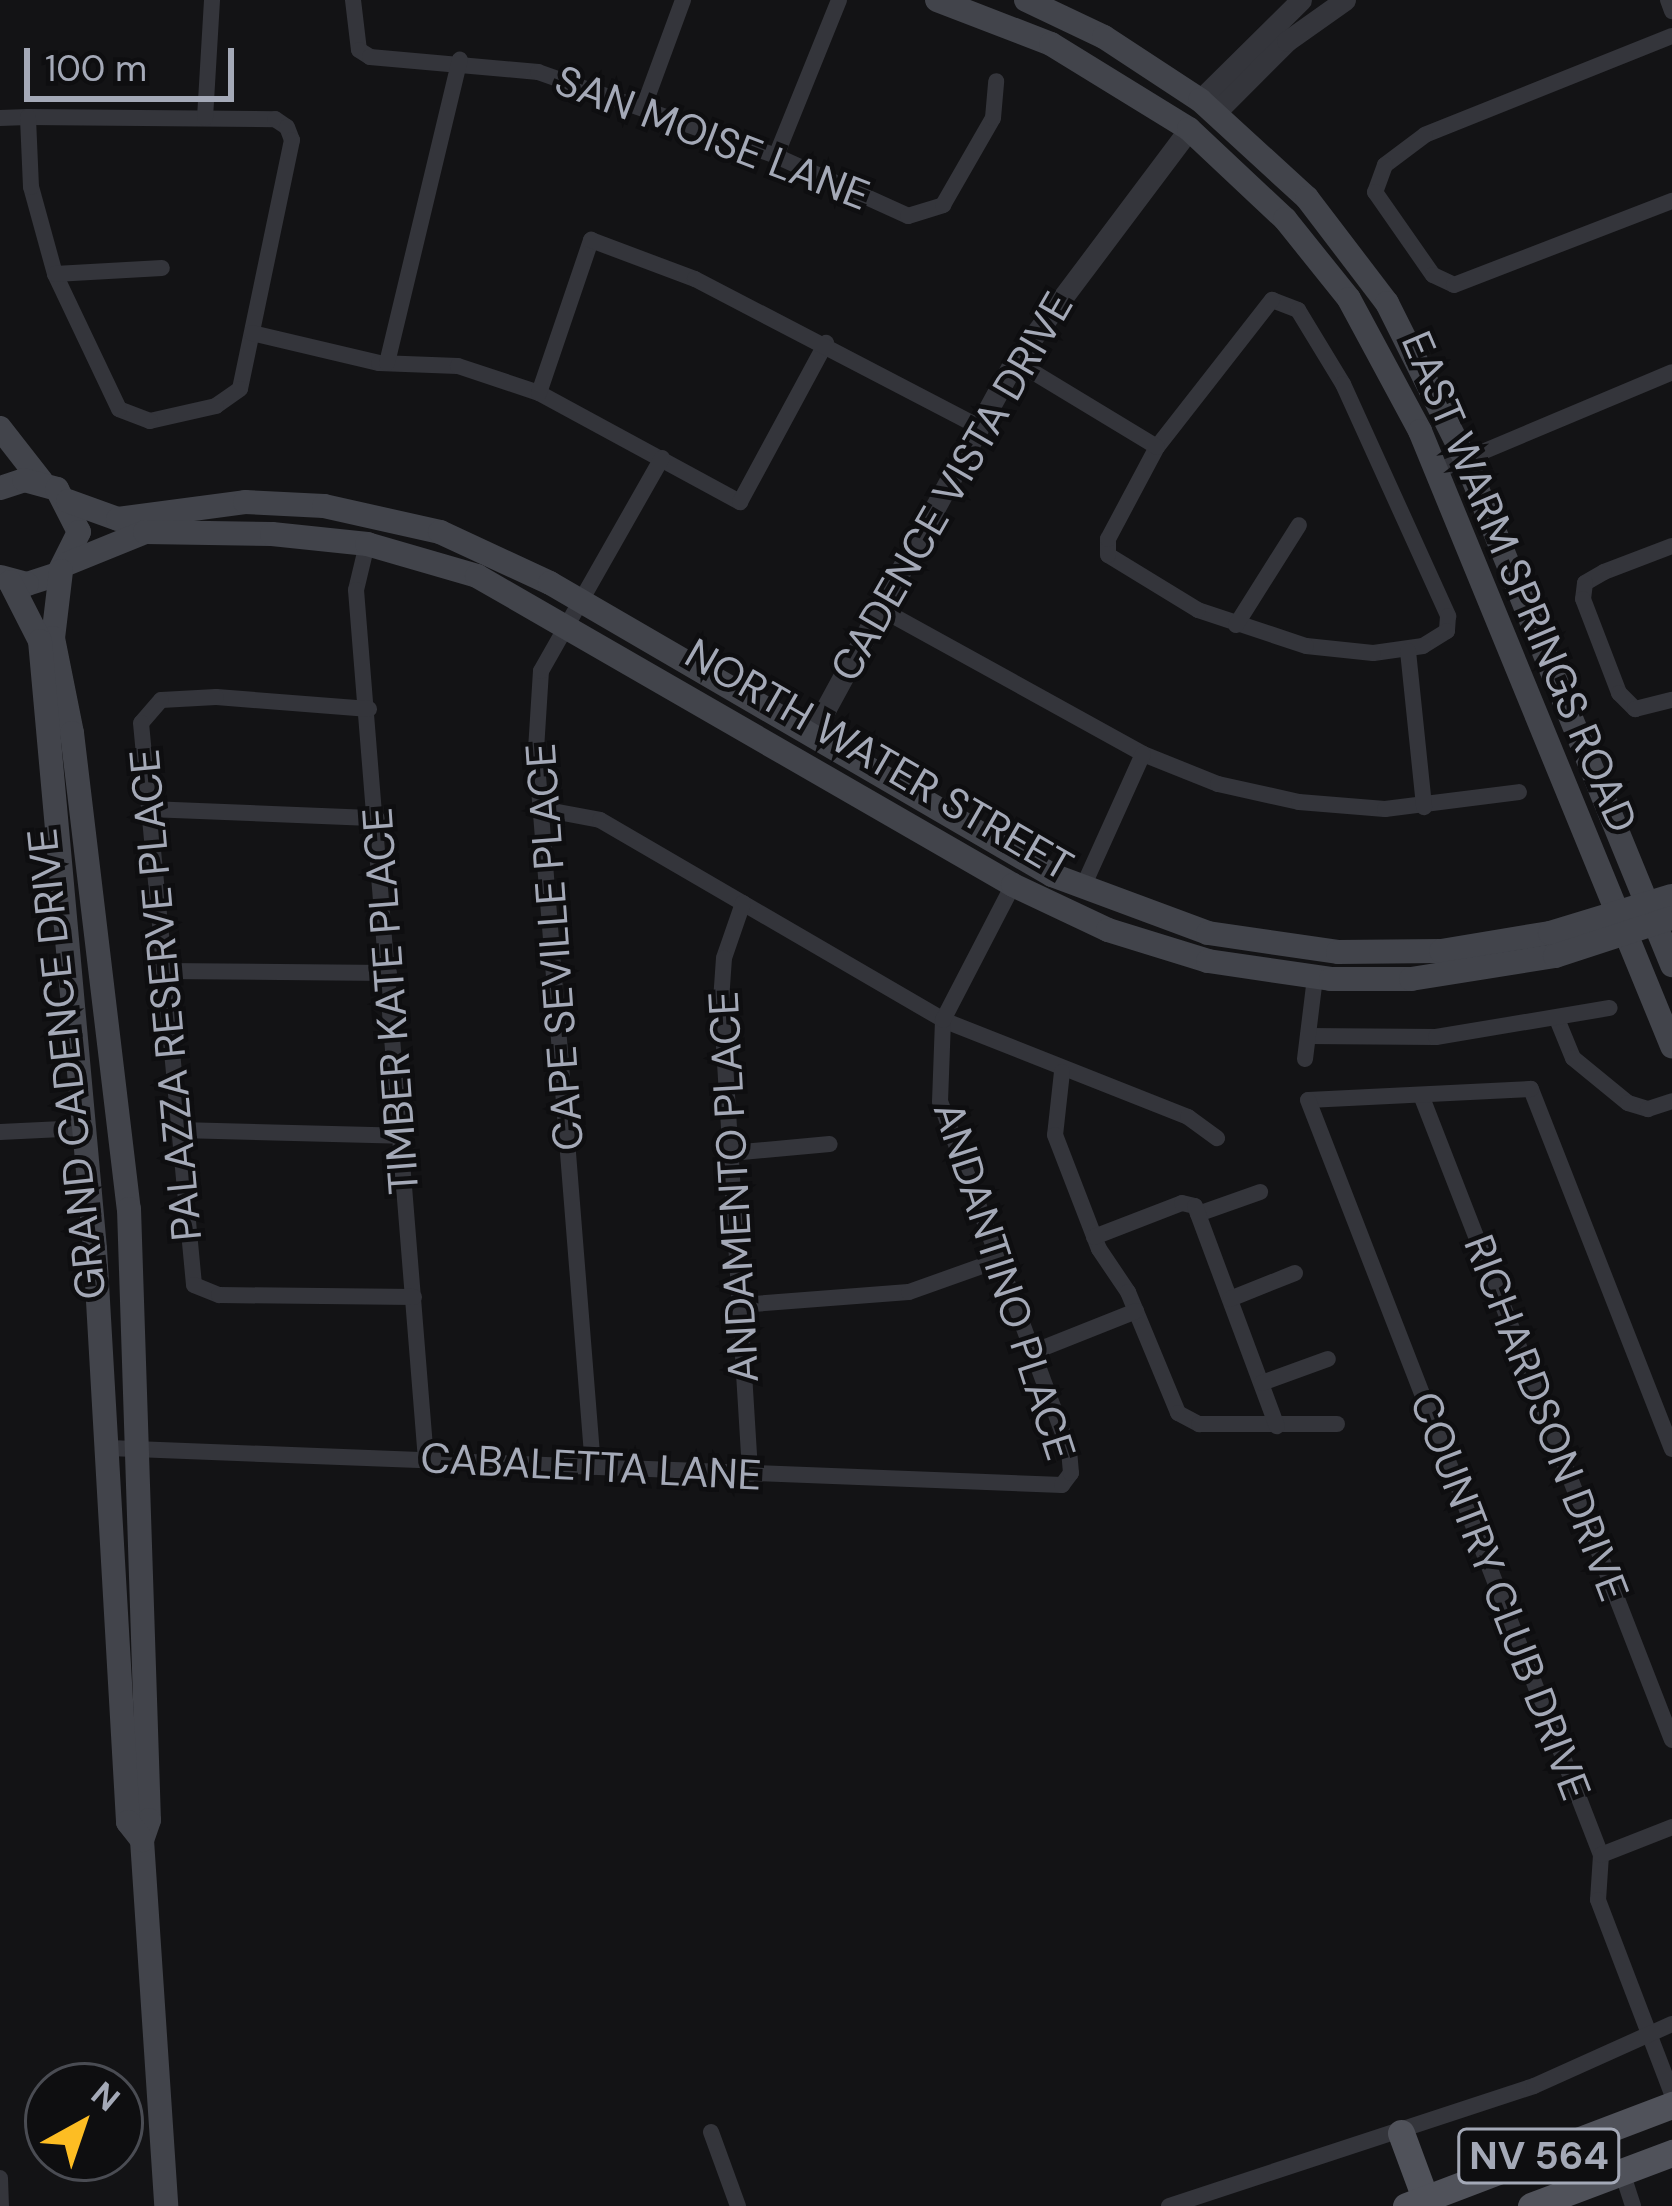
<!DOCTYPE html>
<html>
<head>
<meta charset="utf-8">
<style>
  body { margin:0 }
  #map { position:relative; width:1672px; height:2206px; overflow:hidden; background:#131315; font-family:"DM Sans",sans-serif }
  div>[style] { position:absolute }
  .minor>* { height:16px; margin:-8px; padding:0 8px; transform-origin:8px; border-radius:8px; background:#34353b }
  .tertiary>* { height:21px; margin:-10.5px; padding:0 10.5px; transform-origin:10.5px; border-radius:10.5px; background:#34353b }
  .secondary>* { height:24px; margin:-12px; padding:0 12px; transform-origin:12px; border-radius:12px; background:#42444b }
  .primary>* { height:27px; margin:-13.5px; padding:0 13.5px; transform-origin:13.5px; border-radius:13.5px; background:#50525a }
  span { translate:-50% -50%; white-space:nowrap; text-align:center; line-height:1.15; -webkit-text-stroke:9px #0e0e10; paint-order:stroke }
  .shield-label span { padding:3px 9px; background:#0e0e10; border:3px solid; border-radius:9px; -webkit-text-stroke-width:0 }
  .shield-label { font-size:39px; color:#a4a9b7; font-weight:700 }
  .street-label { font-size:42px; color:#a4a9b7 }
  .north { position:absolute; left:24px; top:2062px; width:120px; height:120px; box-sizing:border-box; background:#0e0e10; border:3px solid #4a4c53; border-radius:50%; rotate:40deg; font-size:33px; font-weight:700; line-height:48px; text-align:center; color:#a4a9b7 }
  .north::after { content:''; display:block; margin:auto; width:42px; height:54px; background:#fdbd23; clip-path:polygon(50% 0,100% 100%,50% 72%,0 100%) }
  .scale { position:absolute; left:24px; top:48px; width:210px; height:54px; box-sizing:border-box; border:6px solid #a4a9b7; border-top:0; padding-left:15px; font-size:36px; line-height:42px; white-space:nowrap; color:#a4a9b7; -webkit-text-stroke:9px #0e0e10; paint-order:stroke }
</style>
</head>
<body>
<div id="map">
  <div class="minor">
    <i style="left:353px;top:0;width:50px;rotate:83.2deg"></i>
    <i style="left:359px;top:50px;width:13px;rotate:32deg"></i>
    <i style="left:370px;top:57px;width:169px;rotate:5.1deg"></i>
    <i style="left:538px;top:72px;width:252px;rotate:19.4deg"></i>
    <i style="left:776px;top:156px;width:145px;rotate:24.4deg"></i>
    <i style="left:908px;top:216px;width:37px;rotate:-17deg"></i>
    <i style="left:943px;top:205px;width:100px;rotate:-60.1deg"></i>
    <i style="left:993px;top:118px;width:37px;rotate:-85deg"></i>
    <i style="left:1668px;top:0;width:12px;rotate:70deg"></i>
    <i style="left:1672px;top:36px;width:266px;rotate:158.2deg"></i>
    <i style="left:1425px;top:135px;width:50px;rotate:143.1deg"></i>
    <i style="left:1385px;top:165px;width:29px;rotate:110deg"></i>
    <i style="left:1375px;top:192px;width:101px;rotate:55.1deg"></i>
    <i style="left:1433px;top:275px;width:23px;rotate:25deg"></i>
    <i style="left:1454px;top:285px;width:234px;rotate:-21.1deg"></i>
    <i style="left:644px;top:106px;width:113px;rotate:-69.8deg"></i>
    <i style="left:0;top:118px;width:28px;rotate:-2deg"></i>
    <i style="left:28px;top:117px;width:247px;rotate:0.5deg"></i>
    <i style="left:275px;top:119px;width:14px;rotate:34deg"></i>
    <i style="left:287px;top:127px;width:14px;rotate:69deg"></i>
    <i style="left:292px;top:140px;width:254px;rotate:101.8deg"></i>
    <i style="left:240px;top:389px;width:29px;rotate:145deg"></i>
    <i style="left:216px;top:406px;width:68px;rotate:167.2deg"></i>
    <i style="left:150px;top:421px;width:33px;rotate:-159deg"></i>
    <i style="left:119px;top:409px;width:149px;rotate:-115.4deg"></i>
    <i style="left:55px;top:274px;width:90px;rotate:-105.4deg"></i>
    <i style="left:31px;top:187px;width:70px;rotate:-92.5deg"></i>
    <i style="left:205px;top:118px;width:118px;rotate:-86.6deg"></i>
    <i style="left:776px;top:156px;width:168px;rotate:-68deg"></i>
    <i style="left:55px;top:274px;width:107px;rotate:-3.2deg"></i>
    <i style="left:1272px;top:300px;width:28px;rotate:21deg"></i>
    <i style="left:1298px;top:310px;width:87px;rotate:58.7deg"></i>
    <i style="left:1343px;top:384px;width:255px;rotate:65.6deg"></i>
    <i style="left:1448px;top:616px;width:15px;rotate:94deg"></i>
    <i style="left:1447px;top:631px;width:28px;rotate:148deg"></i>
    <i style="left:1423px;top:646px;width:50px;rotate:172deg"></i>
    <i style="left:1373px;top:653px;width:67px;rotate:-174deg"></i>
    <i style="left:1306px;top:646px;width:114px;rotate:-161.6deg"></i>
    <i style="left:1198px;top:610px;width:105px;rotate:-148.6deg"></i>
    <i style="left:1108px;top:555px;width:16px;rotate:-90deg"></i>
    <i style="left:1108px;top:539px;width:104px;rotate:-62deg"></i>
    <i style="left:1157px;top:447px;width:187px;rotate:-52deg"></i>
    <i style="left:252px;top:333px;width:130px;rotate:13.3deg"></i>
    <i style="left:379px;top:363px;width:79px;rotate:2.2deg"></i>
    <i style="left:458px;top:366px;width:85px;rotate:18.4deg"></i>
    <i style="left:539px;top:393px;width:229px;rotate:28.5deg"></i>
    <i style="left:740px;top:502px;width:181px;rotate:-61.6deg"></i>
    <i style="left:1015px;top:361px;width:166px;rotate:31.2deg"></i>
    <i style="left:387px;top:363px;width:312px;rotate:-76.5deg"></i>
    <i style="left:539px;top:393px;width:162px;rotate:-71.2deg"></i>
    <i style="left:591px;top:240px;width:111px;rotate:20.6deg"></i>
    <i style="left:695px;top:279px;width:318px;rotate:27.5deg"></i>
    <i style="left:1437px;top:471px;width:255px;rotate:-22.8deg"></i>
    <i style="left:367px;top:544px;width:47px;rotate:103.4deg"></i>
    <i style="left:356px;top:590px;width:873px;rotate:85.4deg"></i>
    <i style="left:1672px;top:546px;width:73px;rotate:159.1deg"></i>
    <i style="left:1604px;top:572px;width:22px;rotate:150deg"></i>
    <i style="left:1585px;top:583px;width:16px;rotate:97deg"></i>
    <i style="left:1583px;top:599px;width:101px;rotate:69deg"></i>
    <i style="left:1619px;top:693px;width:23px;rotate:45deg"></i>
    <i style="left:1635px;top:709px;width:38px;rotate:-14deg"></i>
    <i style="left:879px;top:608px;width:302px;rotate:28.9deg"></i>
    <i style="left:1143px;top:754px;width:81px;rotate:21.8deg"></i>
    <i style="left:1218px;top:784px;width:83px;rotate:12.5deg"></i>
    <i style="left:1299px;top:802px;width:86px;rotate:4.7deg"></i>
    <i style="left:1385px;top:809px;width:135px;rotate:-7.2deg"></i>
    <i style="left:1236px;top:625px;width:118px;rotate:-57.8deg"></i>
    <i style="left:1408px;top:651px;width:157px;rotate:84.1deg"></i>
    <i style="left:369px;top:709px;width:153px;rotate:-175.5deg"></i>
    <i style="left:216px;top:697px;width:55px;rotate:176.9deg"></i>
    <i style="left:161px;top:700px;width:30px;rotate:131deg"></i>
    <i style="left:141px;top:723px;width:564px;rotate:84.61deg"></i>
    <i style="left:194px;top:1285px;width:27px;rotate:22deg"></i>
    <i style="left:219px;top:1295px;width:195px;rotate:0.6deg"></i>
    <i style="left:149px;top:809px;width:228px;rotate:2.3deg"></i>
    <i style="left:542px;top:809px;width:59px;rotate:10.7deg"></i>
    <i style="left:600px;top:820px;width:397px;rotate:30.2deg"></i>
    <i style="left:943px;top:1020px;width:264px;rotate:21.6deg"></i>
    <i style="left:1188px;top:1117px;width:36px;rotate:36deg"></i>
    <i style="left:1082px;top:889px;width:148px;rotate:-65.7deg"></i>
    <i style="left:743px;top:903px;width:58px;rotate:109.1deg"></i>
    <i style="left:724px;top:958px;width:39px;rotate:94deg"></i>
    <i style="left:721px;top:997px;width:478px;rotate:86.5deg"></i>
    <i style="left:164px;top:971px;width:225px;rotate:0.5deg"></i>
    <i style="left:1557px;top:1019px;width:42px;rotate:67.7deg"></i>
    <i style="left:1573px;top:1058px;width:71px;rotate:39.3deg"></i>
    <i style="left:1628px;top:1103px;width:21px;rotate:17deg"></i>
    <i style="left:1648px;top:1109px;width:25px;rotate:-18deg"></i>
    <i style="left:1308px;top:1036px;width:128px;rotate:0.4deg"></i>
    <i style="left:1436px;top:1037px;width:176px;rotate:-9.5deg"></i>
    <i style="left:1305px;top:1059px;width:82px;rotate:-83deg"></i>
    <i style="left:1062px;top:1072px;width:63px;rotate:96.3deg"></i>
    <i style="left:1055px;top:1135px;width:122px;rotate:68.9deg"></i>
    <i style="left:1099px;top:1249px;width:52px;rotate:56deg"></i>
    <i style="left:1128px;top:1292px;width:131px;rotate:67.5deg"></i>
    <i style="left:1178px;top:1413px;width:24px;rotate:28deg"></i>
    <i style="left:1199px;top:1424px;width:138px"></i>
    <i style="left:1421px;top:1095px;width:692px;rotate:68.74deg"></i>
    <i style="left:179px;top:1130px;width:222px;rotate:1.5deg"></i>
    <i style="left:0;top:1132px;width:83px;rotate:-2.8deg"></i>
    <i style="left:731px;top:1153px;width:99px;rotate:-5.2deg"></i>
    <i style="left:1198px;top:1214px;width:66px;rotate:-19.5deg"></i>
    <i style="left:1094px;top:1237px;width:94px;rotate:-21.1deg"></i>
    <i style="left:1182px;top:1203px;width:13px;rotate:13deg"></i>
    <i style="left:1195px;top:1206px;width:235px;rotate:69.6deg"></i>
    <i style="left:1230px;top:1299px;width:70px;rotate:-21.8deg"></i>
    <i style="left:740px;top:1305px;width:169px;rotate:-4.4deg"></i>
    <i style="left:909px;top:1292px;width:96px;rotate:-19.6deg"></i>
    <i style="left:1033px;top:1352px;width:111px;rotate:-21.7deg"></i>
    <i style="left:1262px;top:1383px;width:70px;rotate:-20deg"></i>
    <i style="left:109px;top:1448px;width:954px;rotate:2.22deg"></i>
    <i style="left:1062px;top:1485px;width:15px;rotate:-53deg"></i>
    <i style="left:1071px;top:1473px;width:23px;rotate:-95deg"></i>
    <i style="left:1069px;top:1450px;width:371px;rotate:-110.3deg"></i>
    <i style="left:940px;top:1102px;width:82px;rotate:-87.9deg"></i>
    <i style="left:943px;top:1020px;width:152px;rotate:-62.6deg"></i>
    <i style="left:1672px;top:1449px;width:387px;rotate:-111.4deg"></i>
    <i style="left:1531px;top:1089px;width:223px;rotate:177.2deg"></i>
    <i style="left:1308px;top:1100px;width:810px;rotate:68.79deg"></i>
    <i style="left:1601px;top:1855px;width:45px;rotate:93.8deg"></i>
    <i style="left:1598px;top:1900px;width:208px;rotate:69.1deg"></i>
    <i style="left:593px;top:1467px;width:719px;rotate:-94.55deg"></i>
    <i style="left:536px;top:750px;width:79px;rotate:-86.4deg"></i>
    <i style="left:541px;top:671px;width:245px;rotate:-60.4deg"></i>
    <i style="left:1601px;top:1855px;width:76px;rotate:-21.5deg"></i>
    <i style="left:711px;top:2132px;width:79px;rotate:70deg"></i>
    <i style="left:1622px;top:2172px;width:36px;rotate:72deg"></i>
    <i style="left:0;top:2178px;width:28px;rotate:88deg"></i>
    <i style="left:1169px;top:2206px;width:384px;rotate:-18.2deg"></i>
    <i style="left:1534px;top:2086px;width:151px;rotate:-24.2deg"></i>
  </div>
  <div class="tertiary">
    <i style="left:1200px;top:100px;width:142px;rotate:-44.7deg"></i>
    <i style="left:1215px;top:113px;width:102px;rotate:-45deg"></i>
    <i style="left:1287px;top:41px;width:71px;rotate:-35.3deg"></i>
    <i style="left:811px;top:736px;width:427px;rotate:-61.5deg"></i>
    <i style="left:1015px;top:361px;width:290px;rotate:-53.1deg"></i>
  </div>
  <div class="secondary">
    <i style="left:937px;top:0;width:122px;rotate:21.1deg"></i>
    <i style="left:1051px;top:44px;width:162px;rotate:31.6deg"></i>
    <i style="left:1189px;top:129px;width:132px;rotate:43.2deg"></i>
    <i style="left:1285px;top:219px;width:102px;rotate:51.3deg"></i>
    <i style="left:1349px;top:299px;width:150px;rotate:61.7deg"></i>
    <i style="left:1420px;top:431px;width:665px;rotate:67.72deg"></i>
    <i style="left:1026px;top:0;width:86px;rotate:25.4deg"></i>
    <i style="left:1104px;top:37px;width:115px;rotate:33.3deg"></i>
    <i style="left:1200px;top:100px;width:145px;rotate:42.5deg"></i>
    <i style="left:1307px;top:198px;width:132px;rotate:52.7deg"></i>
    <i style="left:1387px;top:303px;width:174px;rotate:63.4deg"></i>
    <i style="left:1465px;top:459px;width:547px;rotate:67.75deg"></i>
    <i style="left:0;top:428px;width:68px;rotate:52.1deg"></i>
    <i style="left:0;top:488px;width:25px;rotate:-18deg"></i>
    <i style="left:24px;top:480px;width:34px;rotate:15deg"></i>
    <i style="left:57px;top:489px;width:48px;rotate:62.9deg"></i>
    <i style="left:79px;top:532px;width:47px;rotate:116.6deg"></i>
    <i style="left:58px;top:574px;width:33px;rotate:162deg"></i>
    <i style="left:27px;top:584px;width:27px;rotate:-165deg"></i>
    <i style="left:68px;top:501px;width:53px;rotate:19.8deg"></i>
    <i style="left:118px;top:519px;width:128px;rotate:-7.6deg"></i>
    <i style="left:245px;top:502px;width:79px;rotate:2.9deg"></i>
    <i style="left:324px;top:506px;width:119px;rotate:12.6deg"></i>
    <i style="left:440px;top:532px;width:121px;rotate:24.9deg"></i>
    <i style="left:550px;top:583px;width:581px;rotate:30.19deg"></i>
    <i style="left:1052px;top:875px;width:166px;rotate:20.4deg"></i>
    <i style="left:1208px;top:933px;width:131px;rotate:8.3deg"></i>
    <i style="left:1338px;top:952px;width:103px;rotate:-0.6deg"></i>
    <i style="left:1441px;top:951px;width:110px;rotate:-9.4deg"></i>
    <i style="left:1550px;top:933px;width:127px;rotate:-16.9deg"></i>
    <i style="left:69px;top:563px;width:82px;rotate:-22.2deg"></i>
    <i style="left:145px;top:532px;width:127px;rotate:0.9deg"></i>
    <i style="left:272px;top:534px;width:96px;rotate:6deg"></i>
    <i style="left:367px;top:544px;width:115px;rotate:16.2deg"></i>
    <i style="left:477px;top:576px;width:619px;rotate:29.96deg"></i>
    <i style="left:1013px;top:885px;width:105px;rotate:25.3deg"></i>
    <i style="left:1108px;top:930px;width:105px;rotate:17.2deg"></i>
    <i style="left:1208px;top:961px;width:124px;rotate:8.3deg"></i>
    <i style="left:1331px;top:979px;width:80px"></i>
    <i style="left:1411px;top:979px;width:146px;rotate:-9.1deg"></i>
    <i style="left:1555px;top:956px;width:123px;rotate:-18deg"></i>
    <i style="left:61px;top:571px;width:67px;rotate:96.8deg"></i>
    <i style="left:53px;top:638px;width:97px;rotate:78.7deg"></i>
    <i style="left:72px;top:733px;width:479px;rotate:83.2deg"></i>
    <i style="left:129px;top:1209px;width:611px;rotate:88.13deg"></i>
    <i style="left:149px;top:1820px;width:21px;rotate:109deg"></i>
    <i style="left:142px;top:1840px;width:367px;rotate:86.2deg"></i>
    <i style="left:10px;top:582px;width:66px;rotate:63deg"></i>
    <i style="left:40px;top:641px;width:610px;rotate:84.83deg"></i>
    <i style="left:95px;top:1249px;width:574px;rotate:86.7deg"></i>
    <i style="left:128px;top:1822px;width:23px;rotate:52deg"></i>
  </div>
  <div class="primary">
    <i style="left:1401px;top:2133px;width:78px;rotate:69.7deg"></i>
    <i style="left:1406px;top:2206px;width:285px;rotate:-20.8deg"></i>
    <i style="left:1531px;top:2206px;width:151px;rotate:-20.6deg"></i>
  </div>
  <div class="shield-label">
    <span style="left:1539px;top:2156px">NV 564</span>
  </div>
  <div class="street-label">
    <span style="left:712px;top:138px;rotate:21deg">SAN MOISE LANE</span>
    <span style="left:952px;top:487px;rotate:-60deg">CADENCE VISTA DRIVE</span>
    <span style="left:1519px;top:582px;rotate:67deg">EAST WARM SPRINGS ROAD</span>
    <span style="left:879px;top:760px;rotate:30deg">NORTH WATER STREET</span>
    <span style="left:555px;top:947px;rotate:-94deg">CAPE SEVILLE PLACE</span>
    <span style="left:166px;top:995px;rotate:-95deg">PALAZZA RESERVE PLACE</span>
    <span style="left:391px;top:1001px;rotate:-94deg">TIMBER KATE PLACE</span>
    <span style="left:67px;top:1064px;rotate:-96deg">GRAND CADENCE DRIVE</span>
    <span style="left:734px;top:1187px;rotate:-93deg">ANDAMENTO PLACE</span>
    <span style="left:1004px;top:1281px;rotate:72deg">ANDANTINO PLACE</span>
    <span style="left:1546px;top:1418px;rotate:69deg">RICHARDSON DRIVE</span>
    <span style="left:591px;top:1467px;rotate:3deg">CABALETTA LANE</span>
    <span style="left:1500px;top:1596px;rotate:69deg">COUNTRY CLUB DRIVE</span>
  </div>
  <div class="north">N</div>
  <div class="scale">100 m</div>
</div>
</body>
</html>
